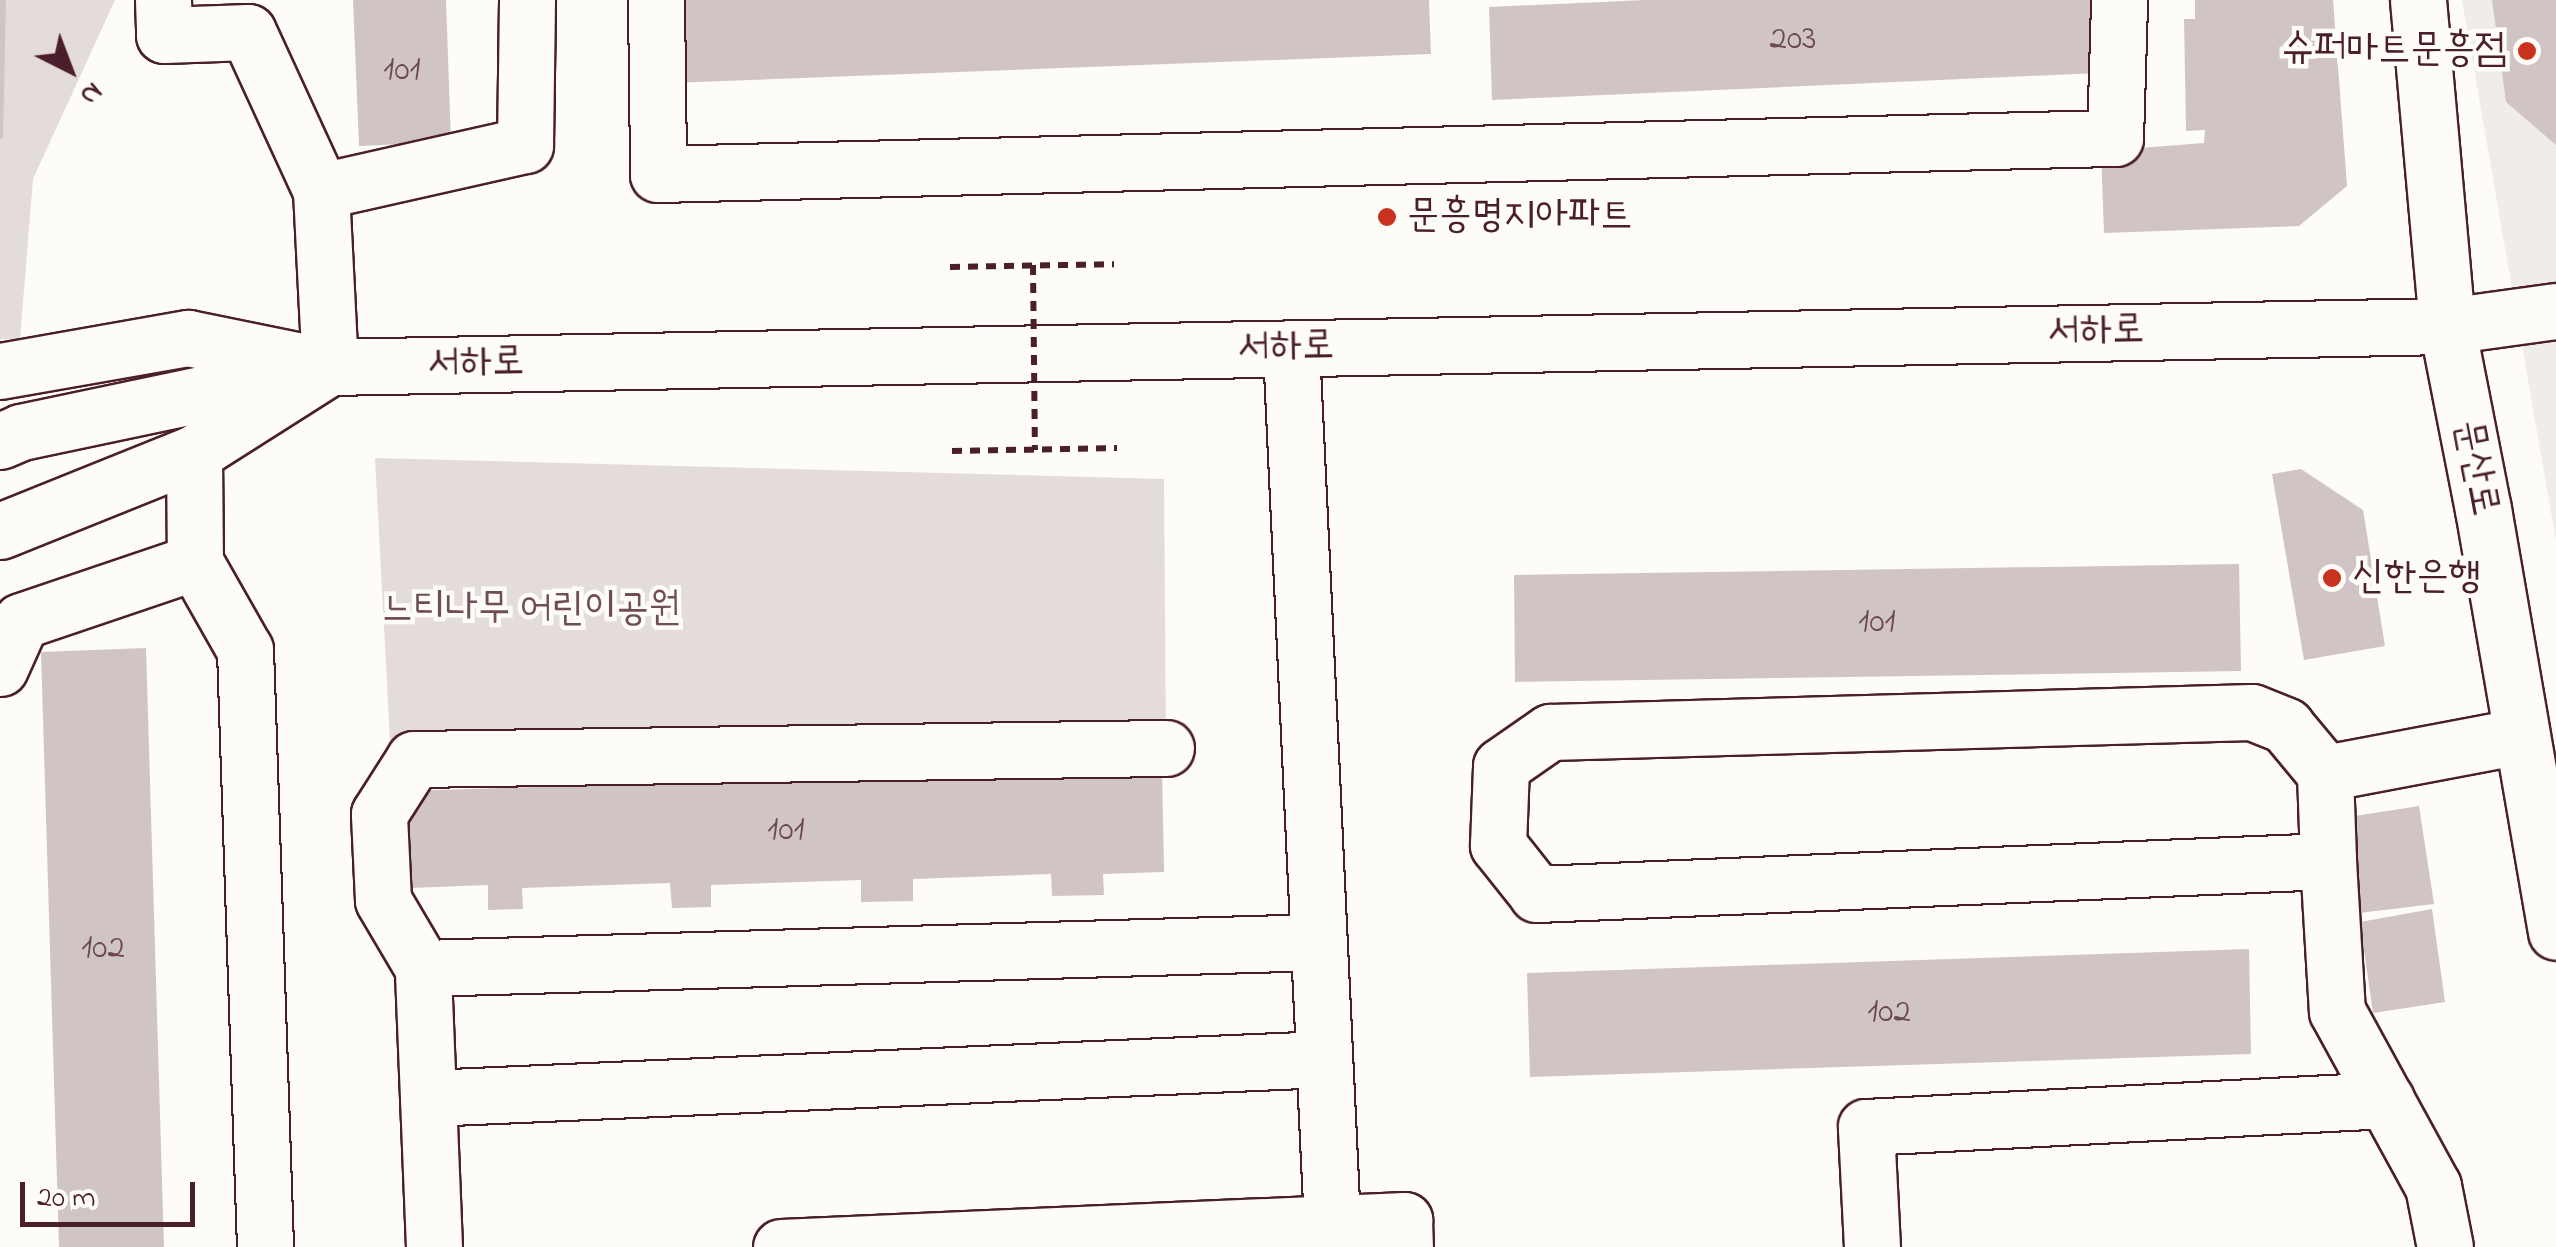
<!DOCTYPE html>
<html>
<head>
<meta charset="utf-8">
<style>
  body { margin:0 }
  #map { position:relative; width:2556px; height:1247px; overflow:hidden; background:#fdfcf7; font-family:"Indie Flower","Poor Story",sans-serif }
  div>[style] { position:absolute }
  .built>* { inset:0; background:#f0ece8 }
  .green>* { inset:0; background:#e3dcda }
  .building>* { inset:0; background:#d0c5c4 }
  .path>* { height:6px; margin-top:-3px; transform-origin:0; background:repeating-linear-gradient(90deg,#4a1f2b 0 10px,transparent 0 18px) }
  .roads { filter:drop-shadow(2px 0 #4a1f2b) drop-shadow(-2px 0 #4a1f2b) drop-shadow(0 2px #4a1f2b) drop-shadow(0 -2px #4a1f2b) }
  .minor>* { height:55px; margin:-27.5px; padding:0 27.5px; transform-origin:27.5px; border-radius:27.5px; background:#fdfcf7 }
  .major>* { height:55px; margin:-27.5px; padding:0 27.5px; transform-origin:27.5px; border-radius:27.5px; background:#fdfcf7 }
  .path-bridge>* { height:6px; margin-top:-3px; transform-origin:0; background:repeating-linear-gradient(90deg,#4a1f2b 0 10px,transparent 0 18px) }
  .dots>* { width:28px; height:28px; translate:-50% -50%; box-sizing:border-box; border:5px solid #fdfcf7; border-radius:50% }
  span { translate:-50% -50%; white-space:nowrap; text-align:center; line-height:1.15; -webkit-text-stroke:9px #fdfcf7; paint-order:stroke }
  .number-label { font-size:35px; color:#6c4851 }
  .number-label span { -webkit-text-stroke-width:0 }
  .poi-label { font-size:40px; color:#4a1f2b }
  .right { translate:-100% -50%; text-align:right }
  .left { translate:0 -50%; text-align:left }
  .street-label { font-size:40px; color:#4a1f2b }
  .park-label { font-size:40px; color:#704e57 }
  .north { position:absolute; left:20px; top:20px; width:100px; height:100px; -webkit-text-stroke:8px #fdfcf7; paint-order:stroke; rotate:138deg; font-size:28px; font-weight:700; line-height:40px; text-align:center; color:#4a1f2b }
  .north::after { content:''; display:block; margin:auto; width:35px; height:45px; background:#4a1f2b; clip-path:polygon(50% 0,100% 100%,50% 72%,0 100%) }
  .scale { position:absolute; left:20px; top:1182px; width:175px; height:45px; box-sizing:border-box; border:5px solid #4a1f2b; border-top:0; padding-left:12px; font-size:30px; line-height:35px; white-space:nowrap; color:#4a1f2b; -webkit-text-stroke:8px #fdfcf7; paint-order:stroke }
</style>
</head>
<body>
<div id="map">
  <div class="built">
    <i style="clip-path:polygon(2462px 0,2556px 0,2556px 541px)"></i>
  </div>
  <div class="green">
    <i style="clip-path:polygon(0 0,115px 0,33px 179px,20px 339px,0 339px)"></i>
    <i style="clip-path:polygon(375px 458px,1164px 479px,1166px 748px,391px 759px)"></i>
  </div>
  <div class="building">
    <i style="clip-path:polygon(0 0,6px 0,3px 139px,0 139px)"></i>
    <i style="clip-path:polygon(353px 0,446px 0,451px 142px,359px 146px)"></i>
    <i style="clip-path:polygon(668px 0,1429px 0,1431px 54px,670px 83px)"></i>
    <i style="clip-path:polygon(1645px 0,2095px 0,2098px 73px,1492px 100px,1489px 7px)"></i>
    <i style="clip-path:polygon(2195px 0,2333px 0,2347px 186px,2299px 226px,2104px 233px,2101px 151px,2204px 143px,2205px 130px,2186px 131px,2184px 19px,2195px 19px)"></i>
    <i style="clip-path:polygon(2492px 0,2556px 0,2556px 145px,2506px 102px)"></i>
    <i style="clip-path:polygon(2301px 469px,2363px 510px,2385px 646px,2304px 660px,2272px 474px)"></i>
    <i style="clip-path:polygon(2239px 564px,2241px 671px,1515px 682px,1514px 575px)"></i>
    <i style="clip-path:polygon(146px 648px,164px 1247px,59px 1247px,41px 652px)"></i>
    <i style="clip-path:polygon(1162px 767px,1164px 872px,1103px 874px,1104px 895px,1052px 896px,1051px 874px,913px 879px,913px 901px,861px 902px,861px 880px,711px 885px,711px 907px,672px 908px,670px 883px,522px 888px,523px 909px,488px 910px,488px 885px,411px 888px,408px 791px)"></i>
    <i style="clip-path:polygon(2419px 806px,2434px 904px,2359px 913px,2342px 818px)"></i>
    <i style="clip-path:polygon(2432px 909px,2445px 1002px,2373px 1013px,2360px 922px)"></i>
    <i style="clip-path:polygon(2249px 949px,2251px 1054px,1530px 1077px,1527px 973px)"></i>
  </div>
  <div class="path">
    <i style="left:950px;top:267px;width:164px;rotate:-1deg"></i>
    <i style="left:952px;top:451px;width:165px;rotate:-1deg"></i>
  </div>
  <div class="roads">
    <div class="minor">
      <i style="left:163px;top:0;width:35px;rotate:88deg"></i>
      <i style="left:164px;top:35px;width:84px;rotate:-2deg"></i>
      <i style="left:248px;top:32px;width:175px;rotate:65.3deg"></i>
      <i style="left:321px;top:191px;width:176px;rotate:87.1deg"></i>
      <i style="left:656px;top:0;width:174px;rotate:89.3deg"></i>
      <i style="left:658px;top:174px;width:1457px;rotate:-1.42deg"></i>
      <i style="left:2115px;top:138px;width:138px;rotate:-88.3deg"></i>
      <i style="left:2418px;top:0;width:327px;rotate:84.9deg"></i>
      <i style="left:2447px;top:326px;width:187px;rotate:78.9deg"></i>
      <i style="left:2483px;top:509px;width:429px;rotate:80.2deg"></i>
      <i style="left:321px;top:191px;width:209px;rotate:-12.7deg"></i>
      <i style="left:525px;top:145px;width:145px;rotate:-89.2deg"></i>
      <i style="left:1291px;top:348px;width:877px;rotate:87.32deg"></i>
      <i style="left:0;top:371px;width:191px;rotate:-10deg"></i>
      <i style="left:188px;top:338px;width:145px;rotate:11.5deg"></i>
      <i style="left:194px;top:453px;width:109px;rotate:89.5deg"></i>
      <i style="left:0;top:531px;width:209px;rotate:-21.9deg"></i>
      <i style="left:194px;top:453px;width:159px;rotate:-32.4deg"></i>
      <i style="left:0;top:668px;width:51px;rotate:-65.9deg"></i>
      <i style="left:21px;top:621px;width:184px;rotate:-18.7deg"></i>
      <i style="left:195px;top:562px;width:101px;rotate:60.4deg"></i>
      <i style="left:245px;top:650px;width:597px;rotate:88.08deg"></i>
      <i style="left:2325px;top:773px;width:88px;rotate:88deg"></i>
      <i style="left:2328px;top:861px;width:792px;rotate:177.61deg"></i>
      <i style="left:1537px;top:894px;width:63px;rotate:-128.5deg"></i>
      <i style="left:1498px;top:845px;width:79px;rotate:-87.8deg"></i>
      <i style="left:1501px;top:766px;width:60px;rotate:-34.8deg"></i>
      <i style="left:1550px;top:732px;width:702px;rotate:-1.63deg"></i>
      <i style="left:2252px;top:712px;width:37px;rotate:22deg"></i>
      <i style="left:2286px;top:726px;width:61px;rotate:50.3deg"></i>
      <i style="left:2325px;top:773px;width:199px;rotate:-10.7deg"></i>
      <i style="left:2328px;top:861px;width:150px;rotate:86.6deg"></i>
      <i style="left:2337px;top:1011px;width:200px;rotate:61.3deg"></i>
      <i style="left:2433px;top:1186px;width:62px;rotate:78.9deg"></i>
      <i style="left:423px;top:968px;width:896px;rotate:-1.66deg"></i>
      <i style="left:428px;top:1098px;width:897px;rotate:-2.49deg"></i>
      <i style="left:434px;top:1247px;width:279px;rotate:-92.3deg"></i>
      <i style="left:423px;top:968px;width:79px;rotate:-120.5deg"></i>
      <i style="left:383px;top:900px;width:86px;rotate:-92.7deg"></i>
      <i style="left:379px;top:814px;width:65px;rotate:-57.5deg"></i>
      <i style="left:414px;top:759px;width:752px;rotate:-0.84deg"></i>
      <i style="left:781px;top:1247px;width:624px;rotate:-2.48deg"></i>
      <i style="left:1404px;top:1220px;width:27px;rotate:88deg"></i>
      <i style="left:1872px;top:1247px;width:120px;rotate:-92.9deg"></i>
      <i style="left:1866px;top:1127px;width:521px;rotate:-2.97deg"></i>
    </div>
    <div class="major">
      <i style="left:0;top:441px;width:23px;rotate:-23deg"></i>
      <i style="left:21px;top:432px;width:316px;rotate:-11.9deg"></i>
      <i style="left:330px;top:367px;width:2117px;rotate:-1.11deg"></i>
      <i style="left:2447px;top:326px;width:110px;rotate:-7.8deg"></i>
    </div>
  </div>
  <div class="path-bridge">
    <i style="left:1033px;top:265px;width:185px;rotate:89.4deg"></i>
  </div>
  <div class="dots">
    <i style="left:2527px;top:51px;background:#c8321e"></i>
    <i style="left:1387px;top:217px;background:#c8321e"></i>
    <i style="left:2332px;top:578px;background:#c8321e"></i>
  </div>
  <div class="number-label">
    <span style="left:1793px;top:40px">203</span>
    <span style="left:402px;top:71px">101</span>
    <span style="left:1877px;top:623px">101</span>
    <span style="left:786px;top:831px">101</span>
    <span style="left:103px;top:949px">102</span>
    <span style="left:1889px;top:1013px">102</span>
  </div>
  <div class="poi-label">
    <span class="right" style="left:2507px;top:51px">슈퍼마트문흥점</span>
    <span class="left" style="left:1407px;top:217px">문흥명지아파트</span>
    <span class="left" style="left:2352px;top:578px">신한은행</span>
  </div>
  <div class="street-label">
    <span style="left:2096px;top:332px;rotate:-1deg">서하로</span>
    <span style="left:1286px;top:348px;rotate:-1deg">서하로</span>
    <span style="left:476px;top:364px;rotate:-1deg">서하로</span>
    <span style="left:2475px;top:468px;rotate:79deg">문산로</span>
  </div>
  <div class="park-label">
    <span style="left:531px;top:610px">느티나무 어린이공원</span>
  </div>
  <div class="north">N</div>
  <div class="scale">20 m</div>
</div>
</body>
</html>
